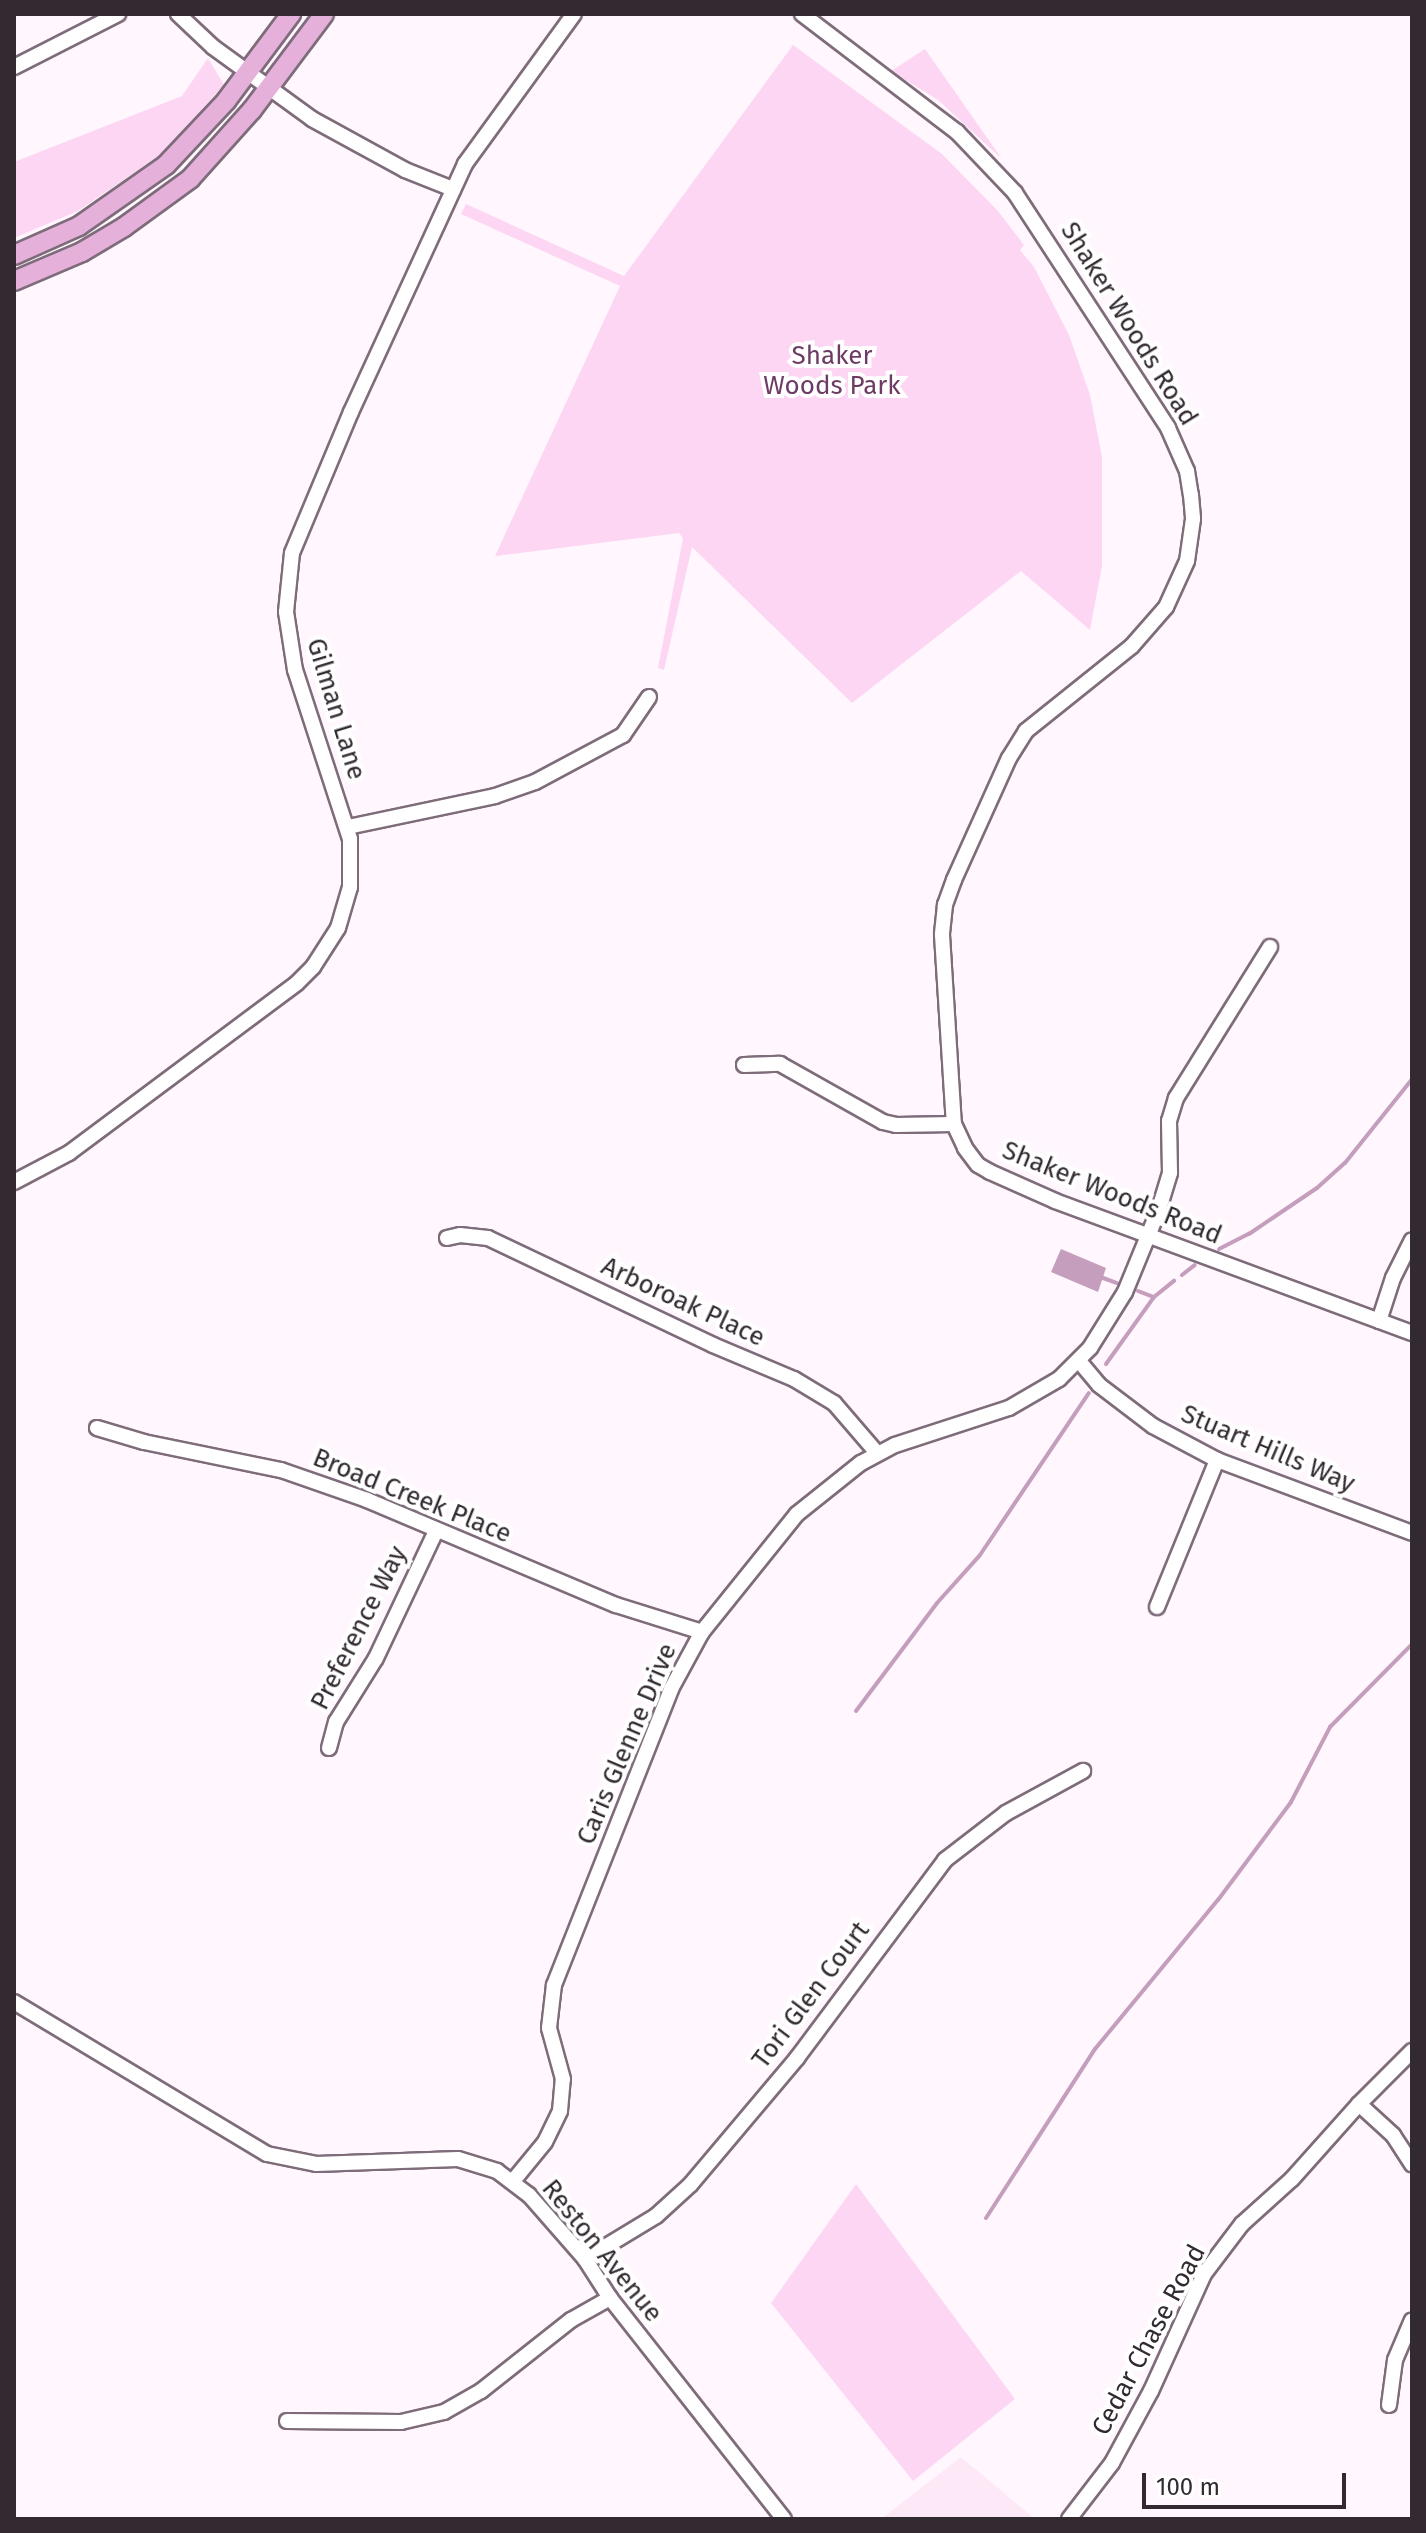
<!DOCTYPE html>
<html>
<head>
<meta charset="utf-8">
<style>
  body { margin:0 }
  #map { position:relative; width:1426px; height:2533px; overflow:hidden; background:#fff7fd; font-family:"Fira Sans",sans-serif }
  div>[style] { position:absolute }
  .built>* { inset:0; background:#fde8f8 }
  .green>* { inset:0; background:#fdd6f4 }
  .water>* { inset:0; background:#c49ebc }
  .stream>* { height:4px; margin:-2px; padding:0 2px; transform-origin:2px; border-radius:2px; background:#c49ebc }
  .roads { filter:drop-shadow(2px 0 #7e6c7a) drop-shadow(-2px 0 #7e6c7a) drop-shadow(0 2px #7e6c7a) drop-shadow(0 -2px #7e6c7a) }
  .minor>* { height:14px; margin:-7px; padding:0 7px; transform-origin:7px; border-radius:7px; background:#fff }
  .major>* { height:18px; margin:-9px; padding:0 9px; transform-origin:9px; border-radius:9px; background:#e5b1db }
  span { translate:-50% -50%; white-space:nowrap; text-align:center; line-height:1.15; -webkit-text-stroke:8px #fff; paint-order:stroke }
  .street-label { font-size:26px; color:#322a30 }
  .park-label { font-size:26px; color:#6d3c65 }
  .frame { position:absolute; inset:0; border:16px solid #322a30; pointer-events:none }
  .scale { position:absolute; left:1142px; top:2473px; width:204px; height:36px; box-sizing:border-box; border:4px solid #322a30; border-top:0; padding-left:10px; font-size:24px; line-height:28px; white-space:nowrap; color:#322a30; -webkit-text-stroke:6px #fff; paint-order:stroke }
</style>
</head>
<body>
<div id="map">
  <div class="built">
    <i style="clip-path:polygon(961px 2457px,1035px 2519px,881px 2519px)"></i>
  </div>
  <div class="green">
    <i style="clip-path:polygon(793px 45px,942px 154px,998px 211px,1024px 245px,1020px 250px,1034px 267px,1069px 335px,1090px 395px,1102px 457px,1102px 566px,1090px 630px,1021px 571px,852px 703px,692px 547px,664px 670px,658px 668px,683px 538px,679px 533px,495px 556px,620px 286px,461px 214px,466px 204px,624px 276px)"></i>
    <i style="clip-path:polygon(925px 49px,1002px 159px,938px 100px,891px 71px)"></i>
    <i style="clip-path:polygon(208px 58px,224px 85px,160px 155px,78px 211px,14px 238px,14px 162px,182px 96px)"></i>
    <i style="clip-path:polygon(856px 2184px,1015px 2399px,913px 2481px,771px 2303px)"></i>
  </div>
  <div class="water">
    <i style="clip-path:polygon(1061px 1249px,1106px 1268px,1098px 1292px,1051px 1272px)"></i>
  </div>
  <div class="stream">
    <i style="left:1219px;top:1249px;width:34px;rotate:-27deg"></i>
    <i style="left:1249px;top:1234px;width:82px;rotate:-34.1deg"></i>
    <i style="left:1317px;top:1188px;width:38px;rotate:-42deg"></i>
    <i style="left:1345px;top:1163px;width:107px;rotate:-51.4deg"></i>
    <i style="left:1182px;top:1275px;width:16px;rotate:-38deg"></i>
    <i style="left:1103px;top:1278px;width:15px;rotate:20deg"></i>
    <i style="left:1138px;top:1291px;width:17px;rotate:21deg"></i>
    <i style="left:1106px;top:1364px;width:82px;rotate:-54.4deg"></i>
    <i style="left:1154px;top:1297px;width:26px;rotate:-39deg"></i>
    <i style="left:856px;top:1711px;width:135px;rotate:-53.1deg"></i>
    <i style="left:937px;top:1603px;width:64px;rotate:-48.1deg"></i>
    <i style="left:980px;top:1555px;width:195px;rotate:-56.1deg"></i>
    <i style="left:986px;top:2218px;width:201px;rotate:-57.2deg"></i>
    <i style="left:1095px;top:2049px;width:193px;rotate:-50.5deg"></i>
    <i style="left:1218px;top:1900px;width:122px;rotate:-53.3deg"></i>
    <i style="left:1291px;top:1802px;width:85px;rotate:-62.5deg"></i>
    <i style="left:1330px;top:1727px;width:117px;rotate:-45.3deg"></i>
  </div>
  <div class="roads">
    <div class="minor">
      <i style="left:178px;top:14px;width:48px;rotate:43.3deg"></i>
      <i style="left:213px;top:47px;width:122px;rotate:36deg"></i>
      <i style="left:312px;top:119px;width:106px;rotate:28.7deg"></i>
      <i style="left:405px;top:170px;width:52px;rotate:21.6deg"></i>
      <i style="left:802px;top:14px;width:195px;rotate:37.3deg"></i>
      <i style="left:957px;top:132px;width:84px;rotate:46.4deg"></i>
      <i style="left:1015px;top:193px;width:280px;rotate:56.9deg"></i>
      <i style="left:1168px;top:428px;width:47px;rotate:66.2deg"></i>
      <i style="left:1187px;top:471px;width:24px;rotate:81deg"></i>
      <i style="left:1191px;top:495px;width:24px;rotate:85deg"></i>
      <i style="left:1193px;top:519px;width:42px;rotate:98.1deg"></i>
      <i style="left:1187px;top:561px;width:51px;rotate:114.5deg"></i>
      <i style="left:1166px;top:607px;width:52px;rotate:131.1deg"></i>
      <i style="left:1132px;top:646px;width:136px;rotate:141.3deg"></i>
      <i style="left:1026px;top:731px;width:32px;rotate:122deg"></i>
      <i style="left:1009px;top:758px;width:134px;rotate:114.3deg"></i>
      <i style="left:954px;top:880px;width:27px;rotate:110deg"></i>
      <i style="left:945px;top:905px;width:30px;rotate:96deg"></i>
      <i style="left:942px;top:935px;width:189px;rotate:86.4deg"></i>
      <i style="left:954px;top:1124px;width:26px;rotate:65deg"></i>
      <i style="left:965px;top:1148px;width:21px;rotate:53deg"></i>
      <i style="left:978px;top:1165px;width:14px;rotate:30deg"></i>
      <i style="left:990px;top:1172px;width:71px;rotate:24deg"></i>
      <i style="left:1055px;top:1201px;width:381px;rotate:20.3deg"></i>
      <i style="left:14px;top:67px;width:117px;rotate:-27deg"></i>
      <i style="left:348px;top:827px;width:150px;rotate:-11.9deg"></i>
      <i style="left:495px;top:796px;width:42px;rotate:-19.3deg"></i>
      <i style="left:535px;top:782px;width:100px;rotate:-28.1deg"></i>
      <i style="left:623px;top:735px;width:46px;rotate:-55.6deg"></i>
      <i style="left:744px;top:1065px;width:36px;rotate:-2deg"></i>
      <i style="left:780px;top:1064px;width:118px;rotate:29.4deg"></i>
      <i style="left:883px;top:1122px;width:13px;rotate:13deg"></i>
      <i style="left:896px;top:1125px;width:58px;rotate:-1deg"></i>
      <i style="left:14px;top:1182px;width:62px;rotate:-27.8deg"></i>
      <i style="left:69px;top:1153px;width:284px;rotate:-36.7deg"></i>
      <i style="left:297px;top:983px;width:23px;rotate:-45deg"></i>
      <i style="left:313px;top:967px;width:46px;rotate:-57.3deg"></i>
      <i style="left:338px;top:928px;width:43px;rotate:-73.7deg"></i>
      <i style="left:350px;top:887px;width:48px;rotate:-90deg"></i>
      <i style="left:350px;top:839px;width:178px;rotate:-108deg"></i>
      <i style="left:295px;top:670px;width:59px;rotate:-98.8deg"></i>
      <i style="left:286px;top:612px;width:59px;rotate:-84.2deg"></i>
      <i style="left:292px;top:553px;width:153px;rotate:-67.3deg"></i>
      <i style="left:351px;top:412px;width:273px;rotate:-65.3deg"></i>
      <i style="left:465px;top:164px;width:185px;rotate:-54deg"></i>
      <i style="left:447px;top:1238px;width:13px;rotate:-13deg"></i>
      <i style="left:460px;top:1235px;width:28px;rotate:6deg"></i>
      <i style="left:488px;top:1238px;width:249px;rotate:25.4deg"></i>
      <i style="left:713px;top:1345px;width:88px;rotate:22.8deg"></i>
      <i style="left:794px;top:1379px;width:47px;rotate:31deg"></i>
      <i style="left:834px;top:1403px;width:66px;rotate:49.3deg"></i>
      <i style="left:1379px;top:1321px;width:45px;rotate:-72deg"></i>
      <i style="left:1393px;top:1278px;width:42px;rotate:-63.4deg"></i>
      <i style="left:1079px;top:1361px;width:31px;rotate:50deg"></i>
      <i style="left:1099px;top:1385px;width:68px;rotate:37.2deg"></i>
      <i style="left:1153px;top:1426px;width:72px;rotate:28deg"></i>
      <i style="left:1217px;top:1460px;width:208px;rotate:20.5deg"></i>
      <i style="left:97px;top:1428px;width:49px;rotate:16.6deg"></i>
      <i style="left:144px;top:1442px;width:140px;rotate:11.6deg"></i>
      <i style="left:281px;top:1470px;width:91px;rotate:19.2deg"></i>
      <i style="left:367px;top:1500px;width:270px;rotate:22.9deg"></i>
      <i style="left:616px;top:1605px;width:90px;rotate:17.4deg"></i>
      <i style="left:1157px;top:1607px;width:159px;rotate:-67.8deg"></i>
      <i style="left:329px;top:1748px;width:27px;rotate:-75deg"></i>
      <i style="left:336px;top:1722px;width:75px;rotate:-58deg"></i>
      <i style="left:376px;top:1658px;width:140px;rotate:-64.7deg"></i>
      <i style="left:14px;top:2002px;width:295px;rotate:31deg"></i>
      <i style="left:267px;top:2154px;width:50px;rotate:11.5deg"></i>
      <i style="left:316px;top:2164px;width:142px;rotate:-2deg"></i>
      <i style="left:458px;top:2159px;width:41px;rotate:17.1deg"></i>
      <i style="left:497px;top:2171px;width:40px;rotate:37deg"></i>
      <i style="left:529px;top:2195px;width:85px;rotate:48.8deg"></i>
      <i style="left:585px;top:2259px;width:46px;rotate:57.3deg"></i>
      <i style="left:610px;top:2298px;width:281px;rotate:51.8deg"></i>
      <i style="left:1359px;top:2104px;width:46px;rotate:42.4deg"></i>
      <i style="left:1393px;top:2135px;width:35px;rotate:57deg"></i>
      <i style="left:513px;top:2181px;width:50px;rotate:-50.6deg"></i>
      <i style="left:545px;top:2142px;width:34px;rotate:-64deg"></i>
      <i style="left:560px;top:2111px;width:32px;rotate:-85deg"></i>
      <i style="left:563px;top:2079px;width:53px;rotate:-105.4deg"></i>
      <i style="left:549px;top:2028px;width:43px;rotate:-83.4deg"></i>
      <i style="left:554px;top:1985px;width:318px;rotate:-68.4deg"></i>
      <i style="left:671px;top:1689px;width:65px;rotate:-61.5deg"></i>
      <i style="left:702px;top:1632px;width:151px;rotate:-51.2deg"></i>
      <i style="left:797px;top:1514px;width:82px;rotate:-38.6deg"></i>
      <i style="left:861px;top:1463px;width:38px;rotate:-28deg"></i>
      <i style="left:895px;top:1445px;width:120px;rotate:-18deg"></i>
      <i style="left:1009px;top:1408px;width:58px;rotate:-30.1deg"></i>
      <i style="left:1059px;top:1379px;width:44px;rotate:-45deg"></i>
      <i style="left:1090px;top:1348px;width:66px;rotate:-58deg"></i>
      <i style="left:1125px;top:1292px;width:90px;rotate:-67.7deg"></i>
      <i style="left:1159px;top:1209px;width:38px;rotate:-73deg"></i>
      <i style="left:1170px;top:1173px;width:52px;rotate:-91.1deg"></i>
      <i style="left:1169px;top:1121px;width:24px;rotate:-73deg"></i>
      <i style="left:1176px;top:1098px;width:178px;rotate:-58.1deg"></i>
      <i style="left:585px;top:2259px;width:83px;rotate:-31.2deg"></i>
      <i style="left:656px;top:2216px;width:47px;rotate:-42.4deg"></i>
      <i style="left:691px;top:2184px;width:165px;rotate:-49.9deg"></i>
      <i style="left:797px;top:2058px;width:247px;rotate:-53.2deg"></i>
      <i style="left:945px;top:1860px;width:77px;rotate:-37.6deg"></i>
      <i style="left:1006px;top:1813px;width:88px;rotate:-28.6deg"></i>
      <i style="left:1389px;top:2405px;width:45px;rotate:-82.4deg"></i>
      <i style="left:1395px;top:2360px;width:43px;rotate:-67deg"></i>
      <i style="left:287px;top:2421px;width:114px;rotate:0.5deg"></i>
      <i style="left:401px;top:2422px;width:44px;rotate:-13.1deg"></i>
      <i style="left:444px;top:2412px;width:43px;rotate:-29.6deg"></i>
      <i style="left:481px;top:2391px;width:115px;rotate:-38.3deg"></i>
      <i style="left:571px;top:2320px;width:45px;rotate:-29.4deg"></i>
      <i style="left:1069px;top:2519px;width:71px;rotate:-52.5deg"></i>
      <i style="left:1112px;top:2463px;width:82px;rotate:-61.6deg"></i>
      <i style="left:1151px;top:2391px;width:128px;rotate:-65.6deg"></i>
      <i style="left:1204px;top:2274px;width:63px;rotate:-52.8deg"></i>
      <i style="left:1242px;top:2224px;width:67px;rotate:-42deg"></i>
      <i style="left:1292px;top:2179px;width:101px;rotate:-48.2deg"></i>
      <i style="left:1359px;top:2104px;width:75px;rotate:-45deg"></i>
    </div>
    <div class="major">
      <i style="left:14px;top:255px;width:71px;rotate:-24deg"></i>
      <i style="left:79px;top:226px;width:106px;rotate:-35deg"></i>
      <i style="left:166px;top:165px;width:88px;rotate:-46.8deg"></i>
      <i style="left:226px;top:101px;width:109px;rotate:-53.2deg"></i>
      <i style="left:14px;top:281px;width:74px;rotate:-23.1deg"></i>
      <i style="left:82px;top:252px;width:49px;rotate:-30.8deg"></i>
      <i style="left:124px;top:227px;width:82px;rotate:-36deg"></i>
      <i style="left:190px;top:179px;width:93px;rotate:-48.1deg"></i>
      <i style="left:252px;top:110px;width:120px;rotate:-53.1deg"></i>
    </div>
  </div>
  <div class="street-label">
    <span style="left:1129px;top:324px;rotate:58deg">Shaker Woods Road</span>
    <span style="left:336px;top:709px;rotate:73deg">Gilman Lane</span>
    <span style="left:1112px;top:1193px;rotate:22deg">Shaker Woods Road</span>
    <span style="left:683px;top:1302px;rotate:25deg">Arboroak Place</span>
    <span style="left:1268px;top:1449px;rotate:23deg">Stuart Hills Way</span>
    <span style="left:412px;top:1496px;rotate:22deg">Broad Creek Place</span>
    <span style="left:359px;top:1628px;rotate:-63deg">Preference Way</span>
    <span style="left:627px;top:1744px;rotate:-67deg">Caris Glenne Drive</span>
    <span style="left:811px;top:1995px;rotate:-53deg">Tori Glen Court</span>
    <span style="left:602px;top:2251px;rotate:51deg">Reston Avenue</span>
    <span style="left:1149px;top:2340px;rotate:-62deg">Cedar Chase Road</span>
  </div>
  <div class="park-label">
    <span style="left:832px;top:371px">Shaker<br>Woods Park</span>
  </div>
  <div class="frame"></div>
  <div class="scale">100 m</div>
</div>
</body>
</html>
